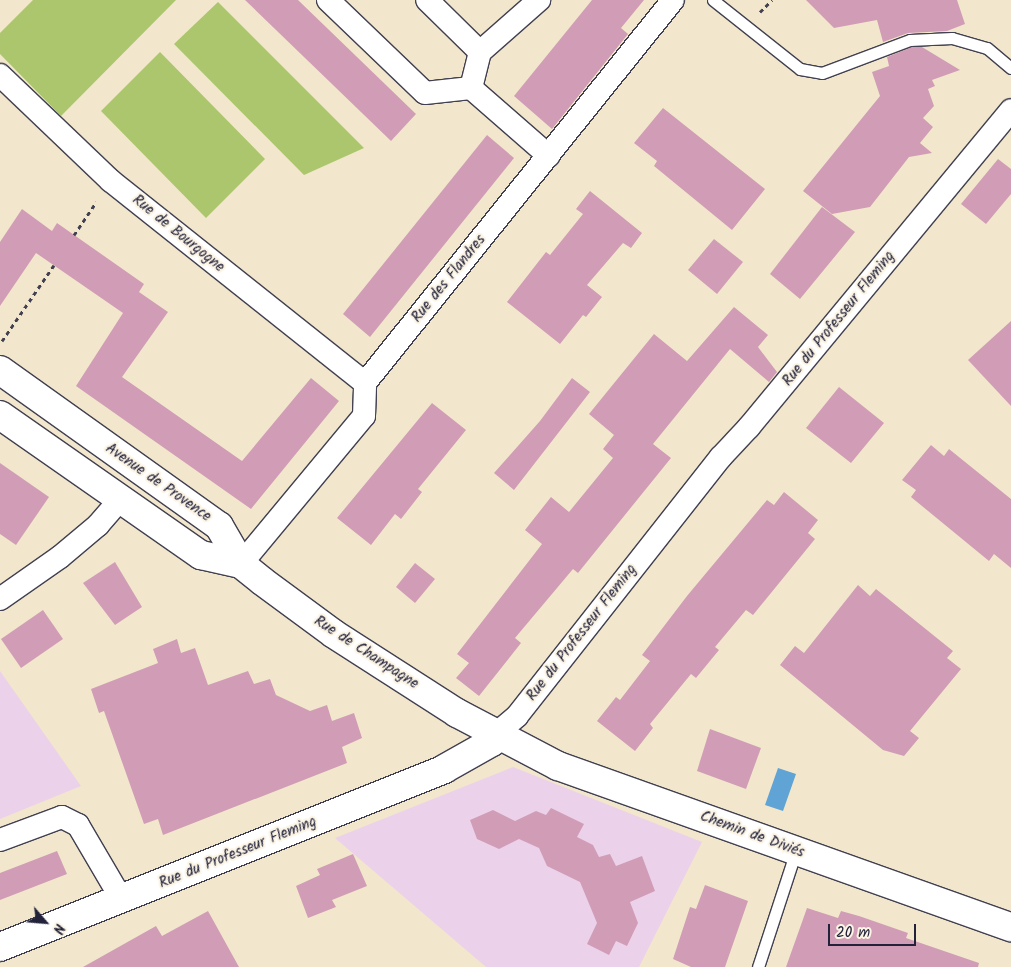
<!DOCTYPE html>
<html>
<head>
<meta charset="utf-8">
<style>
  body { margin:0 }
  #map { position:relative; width:1011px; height:967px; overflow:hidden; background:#f2e7cc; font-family:Kalam,sans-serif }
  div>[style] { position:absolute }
  .built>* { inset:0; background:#ecd1ea }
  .green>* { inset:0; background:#abc66c }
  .water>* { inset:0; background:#5fa4d5 }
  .building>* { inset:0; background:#d19db6 }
  .path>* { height:3px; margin-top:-1.5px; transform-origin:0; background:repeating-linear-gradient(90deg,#414051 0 4px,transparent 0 8px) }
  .roads { filter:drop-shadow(1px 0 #414051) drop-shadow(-1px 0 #414051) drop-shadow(0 1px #414051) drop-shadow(0 -1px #414051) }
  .service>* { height:11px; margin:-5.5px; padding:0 5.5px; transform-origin:5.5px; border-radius:5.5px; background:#fff }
  .minor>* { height:22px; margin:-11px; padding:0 11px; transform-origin:11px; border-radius:11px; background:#fff }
  .tertiary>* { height:28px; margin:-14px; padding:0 14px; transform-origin:14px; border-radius:14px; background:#fff }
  span { translate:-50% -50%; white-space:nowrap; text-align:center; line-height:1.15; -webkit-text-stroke:4.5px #fcf5e5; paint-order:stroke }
  .street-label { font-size:15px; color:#22223b }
  .north { position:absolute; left:20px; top:897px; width:50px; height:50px; -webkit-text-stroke:4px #fcf5e5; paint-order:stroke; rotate:117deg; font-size:14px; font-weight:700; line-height:20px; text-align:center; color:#22223b }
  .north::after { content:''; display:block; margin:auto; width:18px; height:22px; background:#22223b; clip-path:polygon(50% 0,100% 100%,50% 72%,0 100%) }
  .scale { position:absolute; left:828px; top:924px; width:88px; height:22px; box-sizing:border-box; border:2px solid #22223b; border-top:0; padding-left:6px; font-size:15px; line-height:18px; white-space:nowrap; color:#22223b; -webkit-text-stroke:4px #fcf5e5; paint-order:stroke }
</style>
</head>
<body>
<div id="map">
  <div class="built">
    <i style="clip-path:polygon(0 671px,81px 786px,0 819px)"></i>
    <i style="clip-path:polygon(513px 767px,702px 842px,639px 967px,486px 967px,335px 838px)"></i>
  </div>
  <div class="green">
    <i style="clip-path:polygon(33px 0,176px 0,61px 116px,0 54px,0 33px)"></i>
    <i style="clip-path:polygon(218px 2px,364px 148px,304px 175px,174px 44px)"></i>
    <i style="clip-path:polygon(160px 52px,265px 159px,206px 218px,101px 111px)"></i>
  </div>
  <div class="water">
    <i style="clip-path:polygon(778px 768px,796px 774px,783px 811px,765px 805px)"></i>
  </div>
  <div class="building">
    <i style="clip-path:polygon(245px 0,298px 0,416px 114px,391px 141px)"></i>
    <i style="clip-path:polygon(592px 0,644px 0,621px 28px,628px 34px,552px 129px,514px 96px)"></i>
    <i style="clip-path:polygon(806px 0,957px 0,965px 24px,947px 31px,908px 33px,883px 42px,877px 20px,834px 28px)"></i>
    <i style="clip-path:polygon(912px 47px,922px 47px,960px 70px,932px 80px,935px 86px,928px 89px,934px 106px,923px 118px,933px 127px,920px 143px,932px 153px,909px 157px,870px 207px,832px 214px,803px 191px,880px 96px,872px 72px,889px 66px,887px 57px)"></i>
    <i style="clip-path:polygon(663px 108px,765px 189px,732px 230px,654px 166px,657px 161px,634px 143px)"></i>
    <i style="clip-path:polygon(487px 135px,514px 158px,370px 337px,343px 314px)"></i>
    <i style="clip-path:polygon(998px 159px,1011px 169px,1011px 194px,986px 224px,961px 204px)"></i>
    <i style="clip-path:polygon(590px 191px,642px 233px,631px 248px,623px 243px,587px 285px,602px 297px,586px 317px,583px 315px,560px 344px,507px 302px,546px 252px,550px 255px,583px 214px,576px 209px)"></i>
    <i style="clip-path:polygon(822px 207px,855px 232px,800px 299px,770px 274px)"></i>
    <i style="clip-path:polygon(22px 209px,52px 231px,57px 223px,144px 284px,139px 292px,168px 312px,122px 377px,242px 461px,311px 378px,339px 401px,251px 509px,76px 386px,123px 313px,36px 253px,0 306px,0 242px)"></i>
    <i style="clip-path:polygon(714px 239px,743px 262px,717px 294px,688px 270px)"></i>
    <i style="clip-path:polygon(734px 307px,768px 335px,758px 347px,777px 372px,769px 382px,730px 349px,653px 444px,671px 458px,578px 573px,573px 569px,515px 638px,521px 643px,479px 696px,456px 678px,469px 663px,457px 654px,542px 544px,525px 530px,551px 497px,569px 512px,613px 458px,603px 449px,614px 435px,589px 414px,654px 334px,687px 361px)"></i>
    <i style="clip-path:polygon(1011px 321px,1011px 406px,968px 360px)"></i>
    <i style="clip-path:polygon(572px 378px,590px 392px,514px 490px,494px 473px,540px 421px)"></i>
    <i style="clip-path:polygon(839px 387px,884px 423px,851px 463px,806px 428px)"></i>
    <i style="clip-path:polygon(432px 403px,466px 430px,418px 489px,422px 492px,401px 519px,395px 514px,371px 545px,337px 518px)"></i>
    <i style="clip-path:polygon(931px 445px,944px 456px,949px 449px,1011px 499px,1011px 568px,994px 554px,989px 561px,911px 497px,916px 490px,902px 480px)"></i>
    <i style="clip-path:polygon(0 463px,49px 497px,16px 545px,0 534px)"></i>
    <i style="clip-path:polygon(784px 492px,818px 520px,808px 533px,815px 539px,753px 615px,746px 610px,715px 647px,719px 650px,696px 678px,691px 674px,650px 724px,653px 728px,635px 751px,597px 721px,616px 697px,620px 700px,650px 661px,642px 655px,687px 596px,767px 500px,774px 505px)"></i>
    <i style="clip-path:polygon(115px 562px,142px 607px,115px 625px,83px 583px)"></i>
    <i style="clip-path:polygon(415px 563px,435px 579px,415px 603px,396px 587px)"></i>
    <i style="clip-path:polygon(858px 585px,870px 596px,876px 589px,953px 651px,947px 658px,961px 669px,910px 731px,919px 738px,904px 756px,883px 750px,780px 665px,795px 646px,804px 653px)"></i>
    <i style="clip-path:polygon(43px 610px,63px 639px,21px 668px,1px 639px)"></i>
    <i style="clip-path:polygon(177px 639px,181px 653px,195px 648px,208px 685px,248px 671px,254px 684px,270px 679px,276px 695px,310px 711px,327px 705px,332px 721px,354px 713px,362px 738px,342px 747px,347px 763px,163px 835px,158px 819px,144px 824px,104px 711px,99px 713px,91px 689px,158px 663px,153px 649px)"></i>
    <i style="clip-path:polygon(710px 729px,761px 748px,746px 789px,697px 771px)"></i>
    <i style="clip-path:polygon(551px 808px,584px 824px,577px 837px,593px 845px,599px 857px,610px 854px,616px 866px,642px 856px,655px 891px,630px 902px,638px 923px,627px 946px,616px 941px,609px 955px,587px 944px,597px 923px,580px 882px,547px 866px,539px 848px,519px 839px,499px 849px,477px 839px,470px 820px,493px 810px,515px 821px,536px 811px,546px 815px)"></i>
    <i style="clip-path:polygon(57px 851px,67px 874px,0 900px,0 873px)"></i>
    <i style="clip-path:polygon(353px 854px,367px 886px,332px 900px,336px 907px,308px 918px,296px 886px,320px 875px,317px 869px)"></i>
    <i style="clip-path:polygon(705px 885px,748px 901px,725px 967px,691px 967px,673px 959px,690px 907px,696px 909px)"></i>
    <i style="clip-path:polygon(807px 908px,838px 918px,841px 911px,859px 916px,908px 933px,906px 938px,979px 963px,978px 967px,786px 967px)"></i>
    <i style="clip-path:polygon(208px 911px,239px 967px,83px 967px,156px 926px,162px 936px)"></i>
  </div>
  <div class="path">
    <i style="left:760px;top:12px;width:17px;rotate:-45deg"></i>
    <i style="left:74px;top:235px;width:40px;rotate:-56deg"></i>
    <i style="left:2px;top:341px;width:92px;rotate:-55.6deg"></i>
  </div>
  <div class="roads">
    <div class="service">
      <i style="left:713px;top:0;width:111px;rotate:38.4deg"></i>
      <i style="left:800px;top:69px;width:22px;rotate:10deg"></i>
      <i style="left:822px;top:73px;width:94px;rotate:-20.6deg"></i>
      <i style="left:910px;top:40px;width:42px;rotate:-2.7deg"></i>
      <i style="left:952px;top:38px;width:36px;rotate:16deg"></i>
      <i style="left:987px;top:48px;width:31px;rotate:40deg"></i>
      <i style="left:758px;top:967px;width:122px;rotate:-71.9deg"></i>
    </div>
    <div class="minor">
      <i style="left:328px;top:0;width:134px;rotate:43.8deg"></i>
      <i style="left:425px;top:93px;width:46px;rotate:-6.2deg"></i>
      <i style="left:471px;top:88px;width:37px;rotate:-76deg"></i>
      <i style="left:480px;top:52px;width:74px;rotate:-135.5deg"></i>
      <i style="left:480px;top:52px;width:79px;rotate:-41.4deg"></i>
      <i style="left:0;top:75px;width:153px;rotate:43.7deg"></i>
      <i style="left:111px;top:181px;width:325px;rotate:38.5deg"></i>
      <i style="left:471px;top:88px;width:103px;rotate:41.1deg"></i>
      <i style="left:241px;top:564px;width:192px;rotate:-50.3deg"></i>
      <i style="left:364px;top:416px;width:33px;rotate:-88deg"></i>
      <i style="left:365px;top:383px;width:491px;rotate:-51.2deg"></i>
      <i style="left:0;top:599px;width:73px;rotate:-35deg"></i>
      <i style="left:60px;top:557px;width:50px;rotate:-40.1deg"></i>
      <i style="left:98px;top:525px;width:35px;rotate:-49deg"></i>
      <i style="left:497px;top:733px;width:26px;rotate:-40deg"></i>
      <i style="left:517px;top:716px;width:330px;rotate:-51.8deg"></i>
      <i style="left:721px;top:457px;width:41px;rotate:-47deg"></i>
      <i style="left:749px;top:427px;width:411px;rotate:-50.4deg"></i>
      <i style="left:0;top:840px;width:66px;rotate:-20.4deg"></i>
      <i style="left:62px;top:817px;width:18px;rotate:27deg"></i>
      <i style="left:78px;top:825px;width:87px;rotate:59.6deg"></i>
    </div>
    <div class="tertiary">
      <i style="left:0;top:370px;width:269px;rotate:35.5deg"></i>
      <i style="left:219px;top:526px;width:44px;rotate:59.9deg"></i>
      <i style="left:241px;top:564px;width:27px;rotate:39deg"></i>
      <i style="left:262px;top:581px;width:89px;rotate:36.4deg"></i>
      <i style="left:334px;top:634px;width:146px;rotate:32.7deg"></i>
      <i style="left:457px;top:713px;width:114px;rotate:27.7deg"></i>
      <i style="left:558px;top:766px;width:481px;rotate:19.6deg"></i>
      <i style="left:0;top:415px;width:245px;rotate:34.9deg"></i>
      <i style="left:201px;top:555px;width:41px;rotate:12.7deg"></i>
      <i style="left:0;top:947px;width:478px;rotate:-21.8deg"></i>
      <i style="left:444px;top:769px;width:55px;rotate:-29.4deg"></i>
      <i style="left:492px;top:742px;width:10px;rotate:-61deg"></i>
    </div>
  </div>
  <div class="street-label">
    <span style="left:178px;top:234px;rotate:39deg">Rue de Bourgogne</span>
    <span style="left:449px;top:279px;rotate:-51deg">Rue des Flandres</span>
    <span style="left:839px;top:319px;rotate:-51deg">Rue du Professeur Fleming</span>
    <span style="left:158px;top:483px;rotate:35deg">Avenue de Provence</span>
    <span style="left:582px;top:633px;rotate:-52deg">Rue du Professeur Fleming</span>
    <span style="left:366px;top:653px;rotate:33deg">Rue de Champagne</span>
    <span style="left:752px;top:835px;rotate:20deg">Chemin de Diviés</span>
    <span style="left:238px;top:853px;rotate:-22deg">Rue du Professeur Fleming</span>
  </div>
  <div class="north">N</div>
  <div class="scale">20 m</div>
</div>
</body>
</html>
